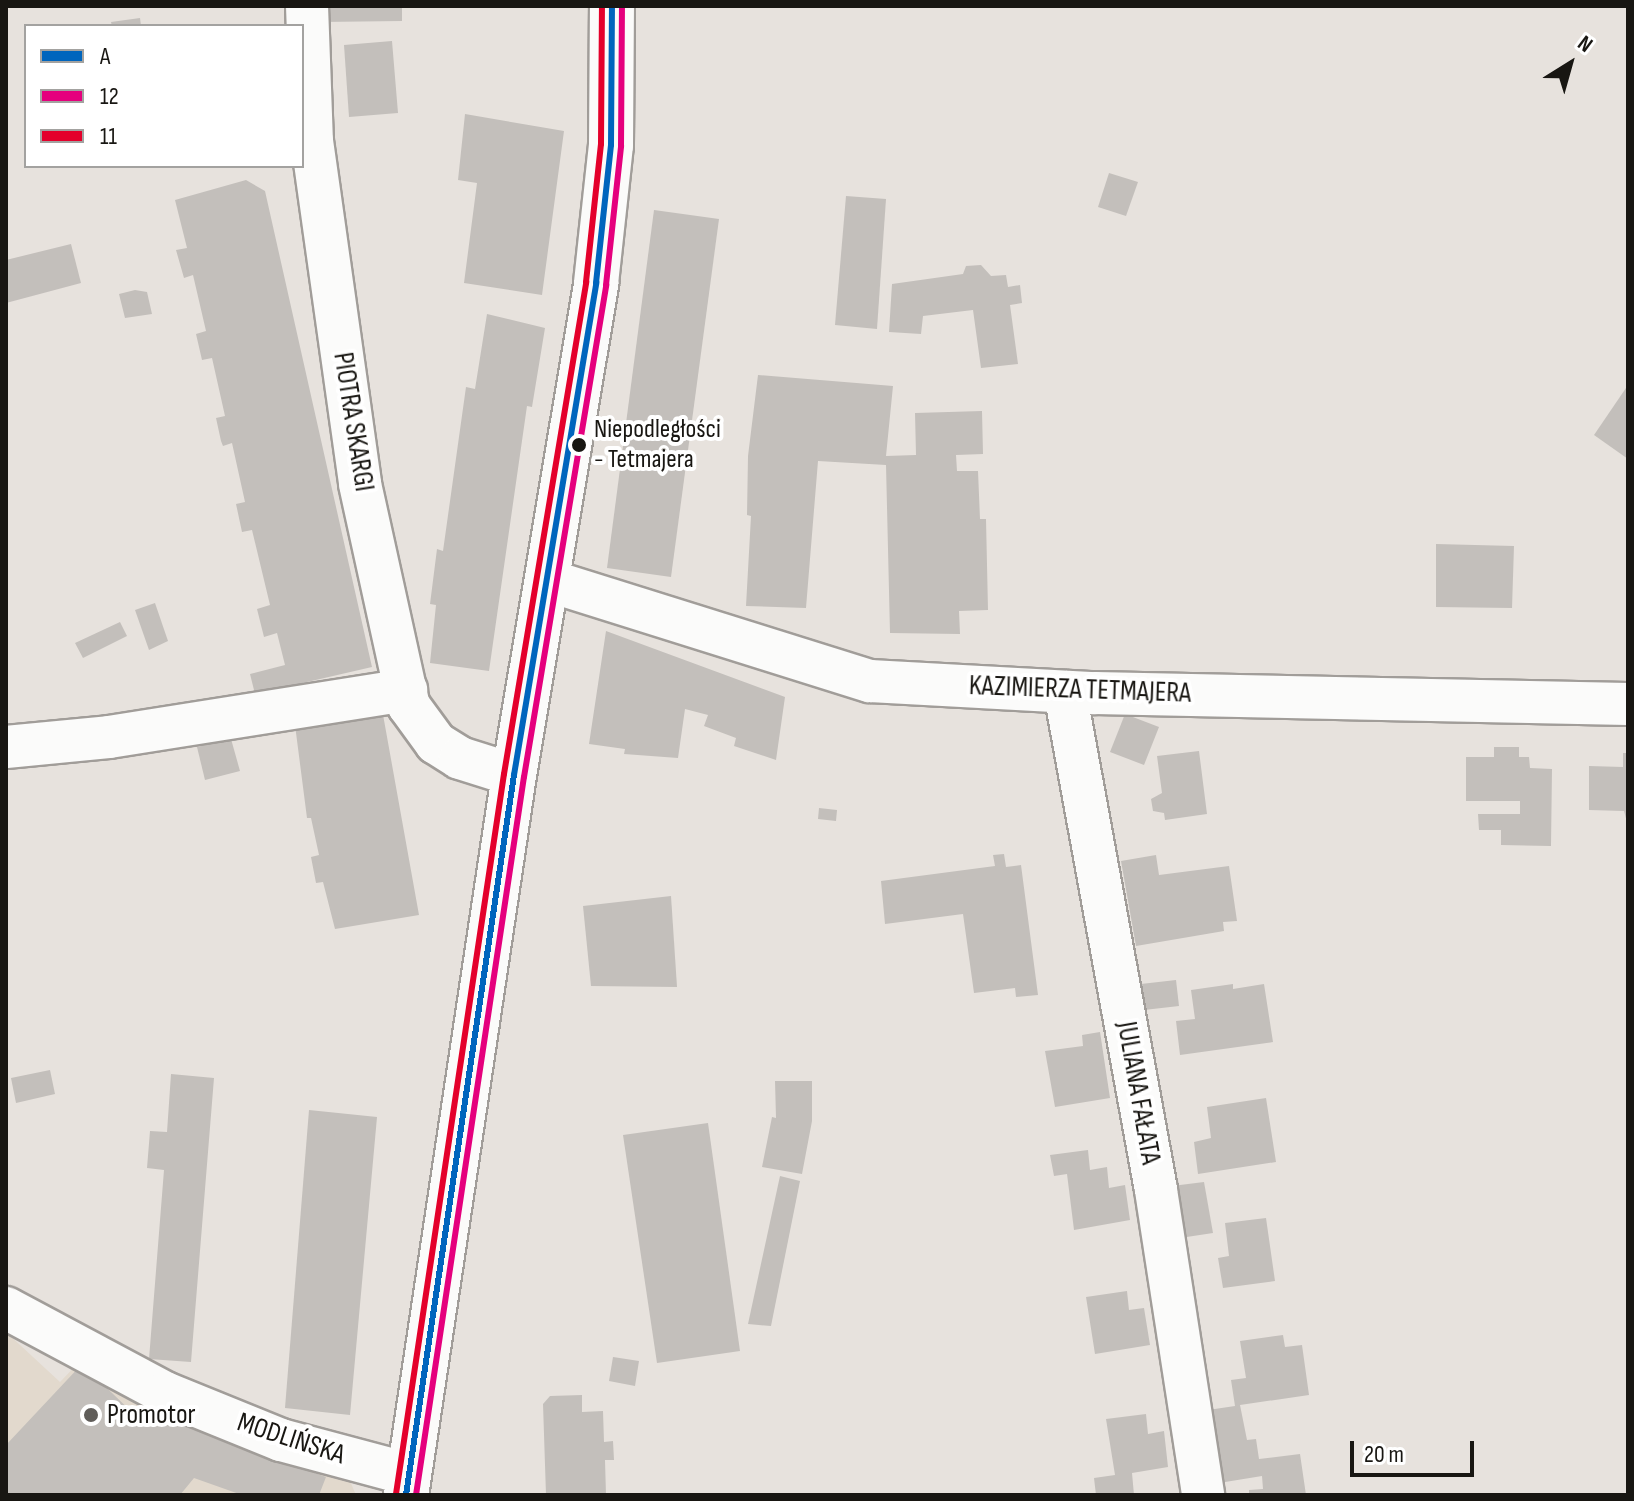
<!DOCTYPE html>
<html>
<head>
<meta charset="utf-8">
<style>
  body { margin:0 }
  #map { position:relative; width:1634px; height:1501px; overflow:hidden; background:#e7e2dd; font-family:"Sofia Sans Condensed",sans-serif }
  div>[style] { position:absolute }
  .built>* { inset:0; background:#e2d9cd }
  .building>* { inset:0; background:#c3bfbb }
  .roads { filter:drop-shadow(2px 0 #a19d99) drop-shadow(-2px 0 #a19d99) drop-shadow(0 2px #a19d99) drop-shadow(0 -2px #a19d99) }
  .street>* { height:42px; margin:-21px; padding:0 21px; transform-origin:21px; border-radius:21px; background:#fbfbfa }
  .secondary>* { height:44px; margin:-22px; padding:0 22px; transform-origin:22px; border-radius:22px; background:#fbfbfa }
  .bus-1>* { height:6px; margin:-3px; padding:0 3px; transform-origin:3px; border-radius:3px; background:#0065bd }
  .bus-2>* { height:6px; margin:-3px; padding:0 3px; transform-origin:3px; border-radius:3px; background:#e5007d }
  .bus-3>* { height:6px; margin:-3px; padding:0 3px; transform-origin:3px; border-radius:3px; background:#e4002b }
  .dots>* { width:22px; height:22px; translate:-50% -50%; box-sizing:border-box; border:4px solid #fff; border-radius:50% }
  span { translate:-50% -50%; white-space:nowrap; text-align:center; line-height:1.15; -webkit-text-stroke:8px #fff; paint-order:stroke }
  .bus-label { font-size:26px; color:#181612 }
  .left { translate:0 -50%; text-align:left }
  .street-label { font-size:28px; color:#181612 }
  .poi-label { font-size:28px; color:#181612 }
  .frame { position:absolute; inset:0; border:8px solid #181612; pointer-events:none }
  .legend { position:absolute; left:24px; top:24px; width:280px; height:144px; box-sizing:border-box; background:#fff; border:2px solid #a3a2a0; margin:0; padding:10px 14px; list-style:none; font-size:24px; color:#181612 }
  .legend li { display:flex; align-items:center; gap:16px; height:40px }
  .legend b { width:40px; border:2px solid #a3a2a0 }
  .north { position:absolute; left:1530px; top:24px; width:80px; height:80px; -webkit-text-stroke:6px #fff; paint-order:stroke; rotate:37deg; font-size:22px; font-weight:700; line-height:32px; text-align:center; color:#181612 }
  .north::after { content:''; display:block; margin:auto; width:28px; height:36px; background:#181612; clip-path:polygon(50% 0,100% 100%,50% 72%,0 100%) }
  .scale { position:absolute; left:1350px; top:1441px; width:124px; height:36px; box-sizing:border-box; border:4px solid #181612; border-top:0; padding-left:10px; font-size:24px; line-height:28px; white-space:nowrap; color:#181612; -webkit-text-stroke:6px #fff; paint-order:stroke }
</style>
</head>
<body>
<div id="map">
  <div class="built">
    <i style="clip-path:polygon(6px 1332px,60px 1382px,83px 1358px,126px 1396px,350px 1481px,356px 1495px,6px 1495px)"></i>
  </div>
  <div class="building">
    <i style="clip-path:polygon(321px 6px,402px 6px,402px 21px,321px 22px)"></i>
    <i style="clip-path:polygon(140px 18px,141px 26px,112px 26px,111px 22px)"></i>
    <i style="clip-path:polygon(392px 41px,398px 113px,349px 117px,344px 45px)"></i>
    <i style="clip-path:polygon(465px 114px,564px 131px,542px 295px,464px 283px,477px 183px,458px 180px)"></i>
    <i style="clip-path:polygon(1109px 173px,1138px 182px,1126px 216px,1098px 207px)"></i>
    <i style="clip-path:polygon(246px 180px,265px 191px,372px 667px,255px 694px,250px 674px,285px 665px,277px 633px,264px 637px,257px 609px,270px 605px,252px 530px,242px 532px,236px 504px,245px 502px,232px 443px,223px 446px,221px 441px,216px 418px,225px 416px,212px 358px,202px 360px,196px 334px,206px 331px,193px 275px,184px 278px,176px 250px,187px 248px,175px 200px)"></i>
    <i style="clip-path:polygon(846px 196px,886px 199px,877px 329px,835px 325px)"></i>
    <i style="clip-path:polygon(654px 210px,719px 219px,671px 577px,607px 568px)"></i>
    <i style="clip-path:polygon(71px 244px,81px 283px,6px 303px,6px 260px)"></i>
    <i style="clip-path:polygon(981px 265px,991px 276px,1006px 275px,1008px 287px,1020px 285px,1022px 303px,1010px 305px,1018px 364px,981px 368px,973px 310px,923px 316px,921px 334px,889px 332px,892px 284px,963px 274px,966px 266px)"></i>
    <i style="clip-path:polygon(135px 290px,147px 292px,152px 314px,125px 318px,119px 294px)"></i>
    <i style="clip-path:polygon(487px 314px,545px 328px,532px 407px,527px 406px,489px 671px,430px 663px,436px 605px,430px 604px,437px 549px,443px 551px,466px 387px,475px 389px)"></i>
    <i style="clip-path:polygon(758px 375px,893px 386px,886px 456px,916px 455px,915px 413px,982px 411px,983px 454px,956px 455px,957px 471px,978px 471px,980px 519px,986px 519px,988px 610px,959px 611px,960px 634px,890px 633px,886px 465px,818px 461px,806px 608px,746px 606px,751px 516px,747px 515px,748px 456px)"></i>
    <i style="clip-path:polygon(1628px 385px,1628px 459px,1594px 435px)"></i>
    <i style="clip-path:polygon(1436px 544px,1514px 546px,1512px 608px,1436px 607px)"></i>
    <i style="clip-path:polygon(155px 603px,168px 641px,149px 650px,135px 610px)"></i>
    <i style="clip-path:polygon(120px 622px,127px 636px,83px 658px,75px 643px)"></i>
    <i style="clip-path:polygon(606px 631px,785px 697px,776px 760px,734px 746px,736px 738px,704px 726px,708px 715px,685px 709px,678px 758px,624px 754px,625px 749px,589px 744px)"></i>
    <i style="clip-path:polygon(382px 709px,419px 915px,335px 929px,323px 882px,316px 883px,311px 857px,319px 855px,311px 818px,307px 818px,295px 725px)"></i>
    <i style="clip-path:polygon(1125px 714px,1159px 727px,1144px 765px,1110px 752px)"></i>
    <i style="clip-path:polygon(231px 739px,240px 771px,205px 780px,197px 747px)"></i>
    <i style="clip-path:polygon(1494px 747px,1519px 747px,1519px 757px,1529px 757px,1530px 768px,1552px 769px,1551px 846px,1501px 845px,1501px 830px,1479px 830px,1478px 814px,1520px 814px,1520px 801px,1466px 801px,1466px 757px,1494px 757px)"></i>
    <i style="clip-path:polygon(1199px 751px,1207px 814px,1165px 820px,1164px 813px,1153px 811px,1151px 799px,1162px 793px,1157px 756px)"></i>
    <i style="clip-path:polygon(1623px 753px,1628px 753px,1628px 826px,1624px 811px,1589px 810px,1589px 766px,1623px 767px)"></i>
    <i style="clip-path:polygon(819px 808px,837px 810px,836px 821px,818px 819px)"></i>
    <i style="clip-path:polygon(1004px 854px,1006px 867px,1021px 865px,1038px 995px,1016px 997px,1015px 988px,974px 993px,963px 914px,885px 924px,881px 881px,995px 866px,993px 855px)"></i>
    <i style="clip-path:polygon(1156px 855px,1159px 875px,1229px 866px,1237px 921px,1223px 922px,1224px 931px,1136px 946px,1121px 861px)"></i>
    <i style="clip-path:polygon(671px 896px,677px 987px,591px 986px,583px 906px)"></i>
    <i style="clip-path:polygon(1176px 980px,1179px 1006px,1144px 1010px,1141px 984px)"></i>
    <i style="clip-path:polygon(1233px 984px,1233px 989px,1264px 984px,1273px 1042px,1180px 1055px,1176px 1021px,1195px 1019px,1191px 990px)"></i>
    <i style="clip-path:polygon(1100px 1032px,1110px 1098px,1055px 1107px,1045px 1051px,1083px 1046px,1082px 1035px)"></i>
    <i style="clip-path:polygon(50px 1070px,55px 1094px,16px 1103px,11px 1078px)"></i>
    <i style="clip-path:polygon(171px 1074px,214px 1078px,191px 1362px,149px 1359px,164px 1170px,147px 1168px,150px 1131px,167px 1132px)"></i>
    <i style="clip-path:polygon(775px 1081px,812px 1081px,812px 1121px,802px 1174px,762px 1167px,772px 1117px,776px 1118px)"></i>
    <i style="clip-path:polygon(1266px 1098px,1276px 1162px,1198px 1174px,1194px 1142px,1211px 1138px,1207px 1107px)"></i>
    <i style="clip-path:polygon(309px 1110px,377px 1117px,350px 1415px,285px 1408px)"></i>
    <i style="clip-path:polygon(708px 1123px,740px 1351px,657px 1363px,623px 1135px)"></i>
    <i style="clip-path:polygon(1088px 1150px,1090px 1170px,1107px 1167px,1109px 1188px,1125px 1185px,1130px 1220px,1074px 1230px,1067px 1174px,1054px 1176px,1050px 1155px)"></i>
    <i style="clip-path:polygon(780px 1176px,800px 1181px,771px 1326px,748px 1324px)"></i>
    <i style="clip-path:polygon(1204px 1182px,1213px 1233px,1180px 1238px,1172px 1186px)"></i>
    <i style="clip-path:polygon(1266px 1218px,1275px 1281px,1223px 1288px,1218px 1258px,1229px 1256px,1225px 1223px)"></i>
    <i style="clip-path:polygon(1127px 1291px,1129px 1310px,1144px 1308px,1150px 1345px,1095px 1354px,1086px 1297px)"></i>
    <i style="clip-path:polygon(1283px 1335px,1285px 1347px,1302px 1345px,1309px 1395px,1240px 1405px,1247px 1440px,1256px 1439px,1259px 1459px,1300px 1454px,1306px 1495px,1249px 1495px,1249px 1490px,1263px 1489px,1262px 1476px,1219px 1483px,1208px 1410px,1235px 1406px,1231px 1380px,1246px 1378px,1240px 1341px)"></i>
    <i style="clip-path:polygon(613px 1357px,639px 1361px,635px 1386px,609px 1381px)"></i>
    <i style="clip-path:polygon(82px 1364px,140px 1420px,148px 1404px,198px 1417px,194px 1429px,326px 1477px,319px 1495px,242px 1495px,194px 1478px,180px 1495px,6px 1495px,6px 1445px)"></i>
    <i style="clip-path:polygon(582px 1395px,582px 1412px,603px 1411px,604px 1442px,613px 1441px,614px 1460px,605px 1460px,606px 1495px,546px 1495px,543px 1404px,550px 1396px)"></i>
    <i style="clip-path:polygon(1146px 1414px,1148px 1434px,1164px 1431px,1168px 1467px,1132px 1473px,1134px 1495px,1096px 1495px,1094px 1478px,1115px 1475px,1106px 1419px)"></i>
  </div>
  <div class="roads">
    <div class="street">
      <i style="left:307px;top:6px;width:135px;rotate:87.9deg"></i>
      <i style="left:312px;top:141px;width:346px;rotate:82deg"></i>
      <i style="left:360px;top:484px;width:227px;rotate:77.6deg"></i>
      <i style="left:409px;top:706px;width:46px;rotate:53.9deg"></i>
      <i style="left:436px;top:743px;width:28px;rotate:32deg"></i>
      <i style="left:460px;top:758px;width:57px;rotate:17.5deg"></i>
      <i style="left:547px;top:580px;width:338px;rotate:17.4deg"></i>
      <i style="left:870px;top:681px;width:225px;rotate:3.1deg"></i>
      <i style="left:1095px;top:693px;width:533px;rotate:1.18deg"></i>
      <i style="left:1065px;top:692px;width:506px;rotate:79.64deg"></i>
      <i style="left:1156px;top:1190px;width:309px;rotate:81.2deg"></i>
      <i style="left:6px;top:747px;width:103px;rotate:-5.5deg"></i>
      <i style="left:109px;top:737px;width:301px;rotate:-9deg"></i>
      <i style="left:6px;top:1308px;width:180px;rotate:28.1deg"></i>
      <i style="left:165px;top:1393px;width:125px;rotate:22.1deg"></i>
      <i style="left:281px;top:1440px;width:131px;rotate:15deg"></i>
    </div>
    <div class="secondary">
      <i style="left:406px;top:1495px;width:728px;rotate:-81.47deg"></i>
      <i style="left:514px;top:775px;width:499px;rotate:-80.5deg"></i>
      <i style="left:596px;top:283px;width:139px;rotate:-83.8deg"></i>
      <i style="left:611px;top:145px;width:139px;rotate:-89.6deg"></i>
    </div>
  </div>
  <div class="bus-1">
    <i style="left:406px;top:1495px;width:728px;rotate:-81.47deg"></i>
    <i style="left:514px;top:775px;width:499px;rotate:-80.5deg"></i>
    <i style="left:596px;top:283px;width:139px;rotate:-83.8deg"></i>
    <i style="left:611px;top:145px;width:139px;rotate:-89.6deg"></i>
  </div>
  <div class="bus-2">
    <i style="left:416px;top:1495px;width:726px;rotate:-81.45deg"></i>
    <i style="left:524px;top:777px;width:499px;rotate:-80.5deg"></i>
    <i style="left:606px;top:285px;width:140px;rotate:-83.8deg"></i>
    <i style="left:621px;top:146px;width:140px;rotate:-89.6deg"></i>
  </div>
  <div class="bus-3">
    <i style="left:396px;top:1494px;width:728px;rotate:-81.47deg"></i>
    <i style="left:504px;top:774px;width:499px;rotate:-80.5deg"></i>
    <i style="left:586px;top:282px;width:139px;rotate:-83.8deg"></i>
    <i style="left:601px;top:144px;width:138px;rotate:-89.6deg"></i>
  </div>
  <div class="dots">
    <i style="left:579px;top:445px;background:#181612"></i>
    <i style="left:91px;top:1415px;background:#605d59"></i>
  </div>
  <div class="bus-label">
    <span class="left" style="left:594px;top:445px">Niepodległości<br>- Tetmajera</span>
  </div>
  <div class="street-label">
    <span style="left:353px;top:422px;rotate:81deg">PIOTRA SKARGI</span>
    <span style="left:1080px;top:690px;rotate:2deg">KAZIMIERZA TETMAJERA</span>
    <span style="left:1138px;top:1093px;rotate:80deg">JULIANA FAŁATA</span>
    <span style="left:291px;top:1439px;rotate:18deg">MODLIŃSKA</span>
  </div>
  <div class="poi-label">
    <span class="left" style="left:107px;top:1415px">Promotor</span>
  </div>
  <div class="frame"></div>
  <ul class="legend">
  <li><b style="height:10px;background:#0065bd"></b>A</li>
  <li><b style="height:10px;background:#e5007d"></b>12</li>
  <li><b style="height:10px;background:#e4002b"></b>11</li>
  </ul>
  <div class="north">N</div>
  <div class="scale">20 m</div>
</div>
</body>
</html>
